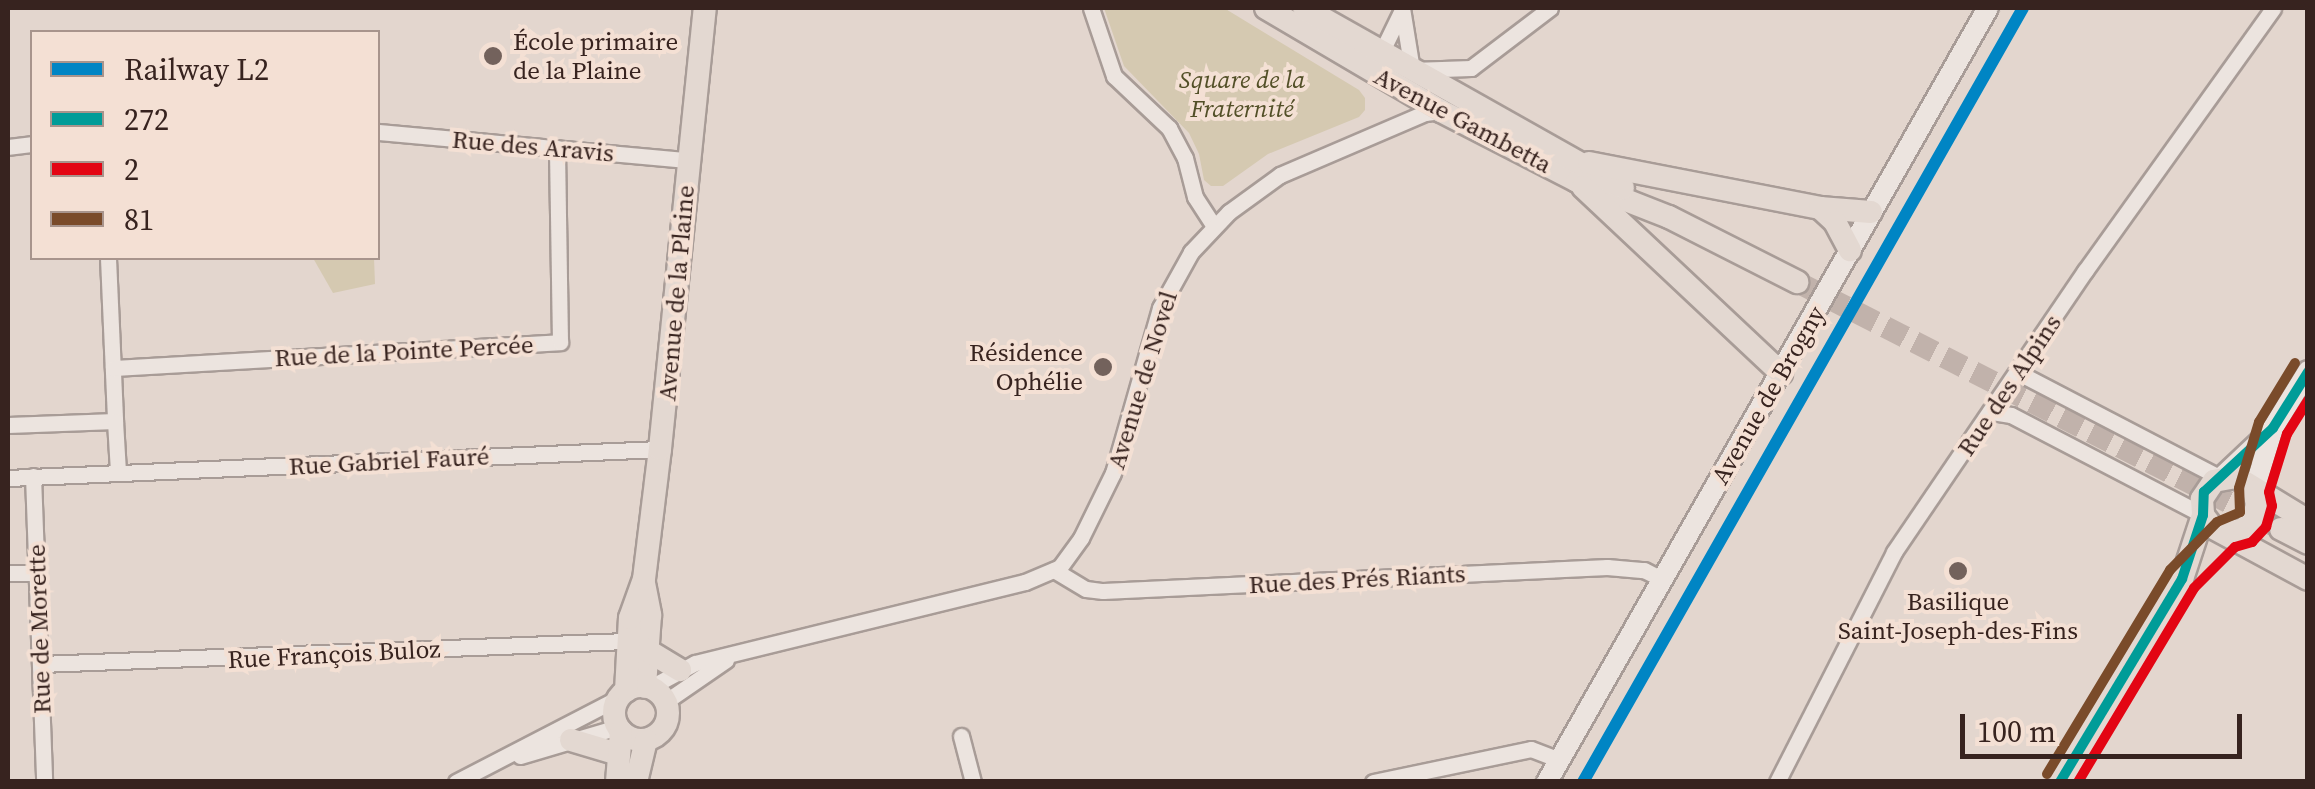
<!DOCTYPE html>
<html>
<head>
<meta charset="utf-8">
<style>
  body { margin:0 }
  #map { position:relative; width:2315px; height:789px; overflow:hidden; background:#e3d6ce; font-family:"Source Serif 4",serif }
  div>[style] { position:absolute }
  .green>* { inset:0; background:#d5c9b1 }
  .primary-tunnel>* { height:22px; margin-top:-11px; transform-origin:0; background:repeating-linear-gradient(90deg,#c1b2ab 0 22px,transparent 0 33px) }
  .roads { filter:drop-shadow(2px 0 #a89c97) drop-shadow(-2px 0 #a89c97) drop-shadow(0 2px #a89c97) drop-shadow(0 -2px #a89c97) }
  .minor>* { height:15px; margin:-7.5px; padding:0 7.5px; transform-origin:7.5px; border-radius:7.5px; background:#ece4df }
  .secondary>* { height:20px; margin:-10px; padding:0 10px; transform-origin:10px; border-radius:10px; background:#ece4df }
  .primary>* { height:22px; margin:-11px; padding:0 11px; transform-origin:11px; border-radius:11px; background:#e3d8d1 }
  .primary>.ring { margin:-11px; padding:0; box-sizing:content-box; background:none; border:22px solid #e3d8d1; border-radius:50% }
  .bus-1>* { height:10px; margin:-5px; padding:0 5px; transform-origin:5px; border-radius:5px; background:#009c98 }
  .bus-2>* { height:10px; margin:-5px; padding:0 5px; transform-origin:5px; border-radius:5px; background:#e30513 }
  .bus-3>* { height:10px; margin:-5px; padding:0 5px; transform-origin:5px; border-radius:5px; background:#7a4b2a }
  .rail-1>* { height:12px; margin:-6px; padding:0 6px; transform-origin:6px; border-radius:6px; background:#0085c4 }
  .dots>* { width:28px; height:28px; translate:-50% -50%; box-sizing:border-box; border:5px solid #f4e0d4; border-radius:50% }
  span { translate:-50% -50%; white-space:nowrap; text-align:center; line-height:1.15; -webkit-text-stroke:8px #f4e0d4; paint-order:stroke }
  .poi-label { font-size:25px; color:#37231f }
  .left { translate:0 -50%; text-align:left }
  .right { translate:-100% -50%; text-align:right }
  .park-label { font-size:25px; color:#524f27; font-style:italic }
  .street-label { font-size:25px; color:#37231f }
  .frame { position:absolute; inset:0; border:10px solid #37231f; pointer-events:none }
  .legend { position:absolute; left:30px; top:30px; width:350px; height:230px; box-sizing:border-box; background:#f4e0d4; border:2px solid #a8948c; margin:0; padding:12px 18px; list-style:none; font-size:30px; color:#37231f }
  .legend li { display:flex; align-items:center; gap:20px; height:50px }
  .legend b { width:50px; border:2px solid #a8948c }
  .scale { position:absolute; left:1960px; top:714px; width:282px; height:45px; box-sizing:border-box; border:5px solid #37231f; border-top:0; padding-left:12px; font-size:30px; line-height:35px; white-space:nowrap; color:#37231f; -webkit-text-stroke:8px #f4e0d4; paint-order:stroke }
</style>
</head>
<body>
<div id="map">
  <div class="green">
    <i style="clip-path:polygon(1104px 8px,1224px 8px,1359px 90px,1365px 98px,1365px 110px,1359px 117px,1268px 154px,1223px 186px,1211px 186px,1204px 180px,1199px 154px,1189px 133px,1124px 66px)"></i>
    <i style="clip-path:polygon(313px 258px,374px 258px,375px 284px,333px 293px)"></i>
  </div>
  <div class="primary-tunnel">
    <i style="left:1797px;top:282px;width:543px;rotate:27.04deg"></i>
  </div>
  <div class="roads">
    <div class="minor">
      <i style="left:1091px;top:8px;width:72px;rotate:71.3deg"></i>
      <i style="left:1114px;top:76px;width:76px;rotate:43.4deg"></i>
      <i style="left:1169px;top:128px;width:34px;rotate:62deg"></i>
      <i style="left:1185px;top:158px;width:40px;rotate:75.6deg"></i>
      <i style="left:1195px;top:197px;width:35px;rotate:57deg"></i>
      <i style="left:1402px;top:8px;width:63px;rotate:80.8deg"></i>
      <i style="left:1412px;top:70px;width:59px;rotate:-1.9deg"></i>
      <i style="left:1471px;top:68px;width:99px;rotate:-37.2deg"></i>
      <i style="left:1381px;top:53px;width:48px;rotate:-64deg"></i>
      <i style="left:378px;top:132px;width:311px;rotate:5.2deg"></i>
      <i style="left:8px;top:147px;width:24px;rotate:-7deg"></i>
      <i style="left:108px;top:258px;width:163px;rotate:87.5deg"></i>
      <i style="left:113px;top:368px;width:448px;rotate:-3.3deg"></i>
      <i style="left:560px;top:342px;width:194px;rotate:-90.9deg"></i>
      <i style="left:2017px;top:372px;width:230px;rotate:27.5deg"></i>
      <i style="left:1992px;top:412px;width:19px;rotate:9deg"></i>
      <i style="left:2011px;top:415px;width:216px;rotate:27.5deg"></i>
      <i style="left:8px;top:425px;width:107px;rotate:-2.1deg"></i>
      <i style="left:115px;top:421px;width:51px;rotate:86.6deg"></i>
      <i style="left:33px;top:476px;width:306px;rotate:87.9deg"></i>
      <i style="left:8px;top:478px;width:653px;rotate:-2.55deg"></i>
      <i style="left:1054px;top:570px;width:37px;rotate:31deg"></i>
      <i style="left:1086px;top:589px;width:17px;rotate:7deg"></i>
      <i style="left:1103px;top:591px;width:505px;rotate:-2.73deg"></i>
      <i style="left:1607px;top:567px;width:37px;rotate:5deg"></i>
      <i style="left:1644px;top:570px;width:20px;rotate:27deg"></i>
      <i style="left:8px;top:573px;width:29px"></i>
      <i style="left:41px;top:664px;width:586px;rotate:-2.25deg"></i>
      <i style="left:649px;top:688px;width:52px;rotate:-28.5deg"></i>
      <i style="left:695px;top:663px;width:340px;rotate:-13.8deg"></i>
      <i style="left:1025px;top:582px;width:38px;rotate:-23deg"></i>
      <i style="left:1060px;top:567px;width:36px;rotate:-54deg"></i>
      <i style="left:1081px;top:538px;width:72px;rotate:-63.8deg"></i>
      <i style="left:1113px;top:473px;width:172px;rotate:-74.1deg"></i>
      <i style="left:1160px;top:308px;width:64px;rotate:-61deg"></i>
      <i style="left:1191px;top:252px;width:55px;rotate:-46.5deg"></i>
      <i style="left:1229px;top:212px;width:63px;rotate:-36deg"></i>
      <i style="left:1280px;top:175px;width:158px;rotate:-23.2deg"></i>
      <i style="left:1425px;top:113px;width:16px;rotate:-7deg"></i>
      <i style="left:665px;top:702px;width:74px;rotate:-34.5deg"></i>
      <i style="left:961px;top:736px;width:48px;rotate:75.4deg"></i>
      <i style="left:520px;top:756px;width:102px;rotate:-16.5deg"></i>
      <i style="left:456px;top:782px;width:185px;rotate:-27.4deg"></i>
      <i style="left:1373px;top:782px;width:161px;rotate:-11.8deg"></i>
      <i style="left:1531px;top:749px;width:30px;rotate:21deg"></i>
      <i style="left:1777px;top:782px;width:258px;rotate:-63deg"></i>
      <i style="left:1894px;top:552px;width:340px;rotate:-55.8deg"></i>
      <i style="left:2085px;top:271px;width:323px;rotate:-54.4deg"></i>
    </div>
    <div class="secondary">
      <i style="left:2221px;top:478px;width:70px;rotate:-43.3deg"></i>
      <i style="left:2254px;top:491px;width:66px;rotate:-73.2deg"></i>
      <i style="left:2273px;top:428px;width:67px;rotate:-58.4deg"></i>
      <i style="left:1547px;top:782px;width:891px;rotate:-60.33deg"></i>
    </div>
    <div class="primary">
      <i style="left:1266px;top:8px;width:203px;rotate:30.5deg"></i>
      <i style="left:1441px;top:111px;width:153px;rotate:27.2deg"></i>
      <i style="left:1577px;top:181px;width:99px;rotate:21.4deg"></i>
      <i style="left:1669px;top:217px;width:144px;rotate:26.9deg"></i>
      <i style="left:1304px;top:8px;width:366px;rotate:29.4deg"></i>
      <i style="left:1589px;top:163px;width:235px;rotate:11deg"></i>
      <i style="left:1820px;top:208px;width:51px;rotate:4.5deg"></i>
      <i style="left:1583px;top:187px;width:272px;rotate:43.2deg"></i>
      <i style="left:1820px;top:208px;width:21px;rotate:43deg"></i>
      <i style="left:1835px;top:222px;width:32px;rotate:62deg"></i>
      <i style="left:2308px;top:521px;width:84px;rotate:-148.6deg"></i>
      <i style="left:2236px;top:477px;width:22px;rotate:170deg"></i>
      <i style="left:2214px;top:481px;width:22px;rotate:124deg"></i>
      <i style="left:2202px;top:499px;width:16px;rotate:86deg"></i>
      <i style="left:2203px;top:515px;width:15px;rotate:53deg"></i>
      <i style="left:2212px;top:527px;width:109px;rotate:28.4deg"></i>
      <i style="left:2281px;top:529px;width:30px;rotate:27deg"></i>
      <i style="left:2227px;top:533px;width:17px;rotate:-13deg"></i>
      <i style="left:2244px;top:529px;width:13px;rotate:-48deg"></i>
      <i style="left:2253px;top:519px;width:15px;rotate:-74deg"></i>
      <i style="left:2257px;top:505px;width:14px;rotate:-102deg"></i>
      <i style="left:644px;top:583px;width:33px;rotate:79deg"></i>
      <i style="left:650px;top:615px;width:72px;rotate:94deg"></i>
      <i style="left:645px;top:649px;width:41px;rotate:31deg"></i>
      <i class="ring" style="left:614px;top:686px;width:32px;height:32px"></i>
      <i style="left:626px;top:691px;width:73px;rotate:-86.9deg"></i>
      <i style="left:630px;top:618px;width:41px;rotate:-70.3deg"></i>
      <i style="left:644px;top:579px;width:131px;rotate:-83deg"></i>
      <i style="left:660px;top:449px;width:443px;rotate:-84.2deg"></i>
      <i style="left:571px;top:740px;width:49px;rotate:16.6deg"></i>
      <i style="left:617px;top:782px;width:51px;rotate:-85.5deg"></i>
      <i style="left:636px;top:782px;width:43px;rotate:-76.6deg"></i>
      <i style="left:2060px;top:782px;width:237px;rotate:-59deg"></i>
      <i style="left:2182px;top:579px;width:67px;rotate:-71.8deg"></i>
    </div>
  </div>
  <div class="bus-1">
    <i style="left:2060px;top:782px;width:237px;rotate:-59deg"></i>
    <i style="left:2182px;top:579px;width:67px;rotate:-71.8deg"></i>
    <i style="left:2203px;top:515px;width:23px;rotate:-88deg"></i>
    <i style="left:2204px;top:492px;width:94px;rotate:-42.8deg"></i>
    <i style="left:2273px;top:428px;width:66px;rotate:-58deg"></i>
  </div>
  <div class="bus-2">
    <i style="left:2078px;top:782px;width:226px;rotate:-59.1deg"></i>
    <i style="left:2194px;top:588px;width:58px;rotate:-45deg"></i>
    <i style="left:2235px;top:547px;width:18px;rotate:-16deg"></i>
    <i style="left:2252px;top:542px;width:21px;rotate:-47deg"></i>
    <i style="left:2266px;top:527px;width:22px;rotate:-74deg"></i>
    <i style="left:2272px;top:506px;width:14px;rotate:-102deg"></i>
    <i style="left:2269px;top:492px;width:61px;rotate:-72.8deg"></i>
    <i style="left:2287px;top:434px;width:40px;rotate:-58deg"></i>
  </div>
  <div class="bus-3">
    <i style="left:2047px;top:774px;width:238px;rotate:-58.9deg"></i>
    <i style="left:2170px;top:570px;width:67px;rotate:-45.6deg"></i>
    <i style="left:2217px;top:522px;width:25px;rotate:-23deg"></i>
    <i style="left:2240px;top:512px;width:24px;rotate:-92deg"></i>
    <i style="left:2239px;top:488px;width:69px;rotate:-73.1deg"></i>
    <i style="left:2259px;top:422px;width:69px;rotate:-58.6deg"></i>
  </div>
  <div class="rail-1">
    <i style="left:1583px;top:782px;width:890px;rotate:-60.38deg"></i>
  </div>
  <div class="dots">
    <i style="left:493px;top:56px;background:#73625c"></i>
    <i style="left:1103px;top:367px;background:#73625c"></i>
    <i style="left:1958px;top:571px;background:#73625c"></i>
  </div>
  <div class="poi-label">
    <span class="left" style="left:513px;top:56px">École primaire<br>de la Plaine</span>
    <span class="right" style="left:1083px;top:367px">Résidence<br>Ophélie</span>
    <span style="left:1958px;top:616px">Basilique<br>Saint-Joseph-des-Fins</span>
  </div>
  <div class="park-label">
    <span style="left:1242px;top:94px">Square de la<br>Fraternité</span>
  </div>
  <div class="street-label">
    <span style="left:1463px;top:120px;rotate:28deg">Avenue Gambetta</span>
    <span style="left:533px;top:146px;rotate:5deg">Rue des Aravis</span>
    <span style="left:676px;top:293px;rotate:-85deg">Avenue de la Plaine</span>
    <span style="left:404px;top:351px;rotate:-3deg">Rue de la Pointe Percée</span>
    <span style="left:1142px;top:380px;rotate:-73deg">Avenue de Novel</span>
    <span style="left:2009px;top:385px;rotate:-56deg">Rue des Alpins</span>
    <span style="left:1768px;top:395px;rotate:-60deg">Avenue de Brogny</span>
    <span style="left:389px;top:461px;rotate:-3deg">Rue Gabriel Fauré</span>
    <span style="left:1357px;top:579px;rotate:-3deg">Rue des Prés Riants</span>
    <span style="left:39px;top:629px;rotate:-92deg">Rue de Morette</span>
    <span style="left:334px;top:654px;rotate:-3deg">Rue François Buloz</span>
  </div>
  <div class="frame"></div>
  <ul class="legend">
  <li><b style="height:12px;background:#0085c4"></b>Railway L2</li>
  <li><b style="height:12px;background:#009c98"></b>272</li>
  <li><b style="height:12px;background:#e30513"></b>2</li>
  <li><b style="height:12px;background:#7a4b2a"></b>81</li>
  </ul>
  <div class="scale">100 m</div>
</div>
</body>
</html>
